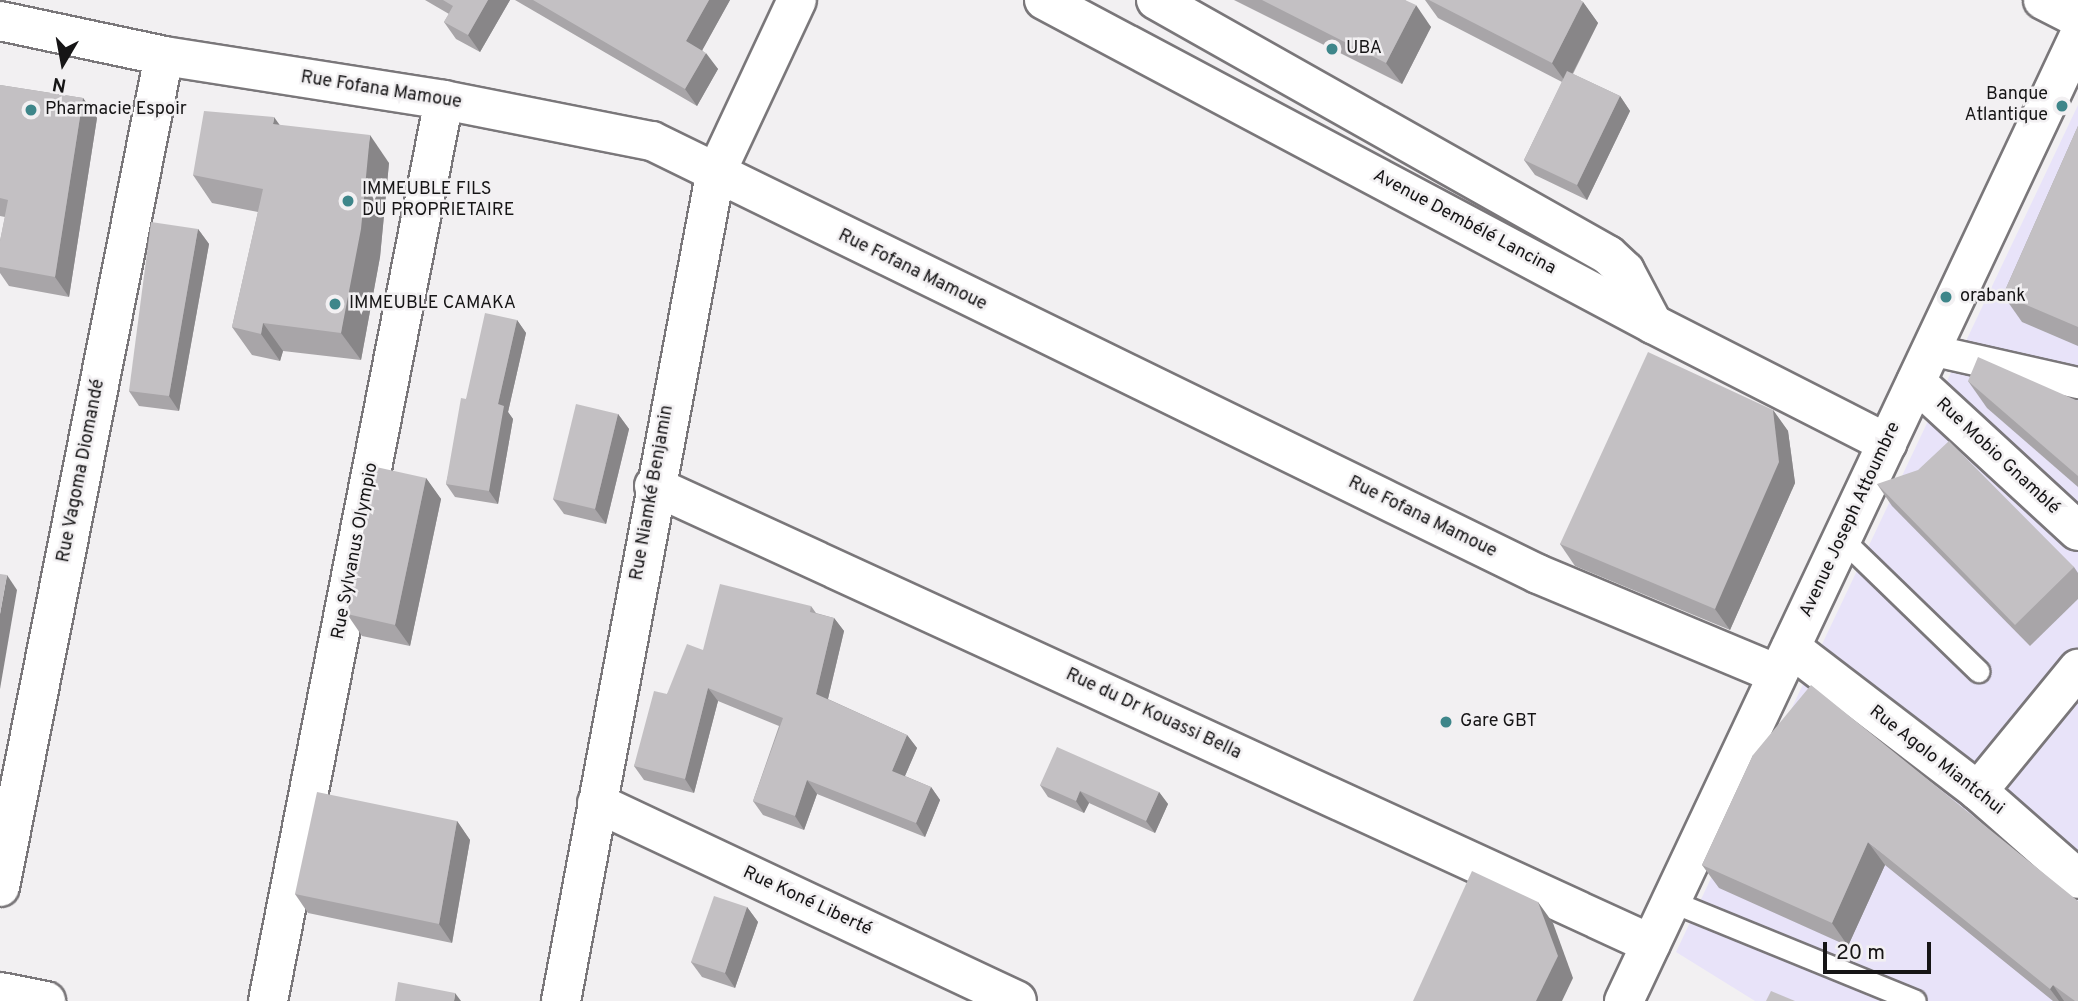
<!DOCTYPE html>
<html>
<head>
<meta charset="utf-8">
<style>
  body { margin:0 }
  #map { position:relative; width:2078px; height:1001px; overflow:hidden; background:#f2f0f2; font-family:Overpass,sans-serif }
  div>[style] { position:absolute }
  .commercial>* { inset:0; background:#e8e3f9 }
  .roads { filter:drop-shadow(2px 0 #7a777a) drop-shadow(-2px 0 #7a777a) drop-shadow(0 2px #7a777a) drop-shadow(0 -2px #7a777a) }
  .service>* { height:21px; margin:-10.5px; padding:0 10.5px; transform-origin:10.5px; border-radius:10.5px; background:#fff }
  .pedestrian>* { height:30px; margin:-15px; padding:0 15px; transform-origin:15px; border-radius:15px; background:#fff }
  .minor>* { height:38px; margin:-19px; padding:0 19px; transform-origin:19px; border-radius:19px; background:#fff }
  .tertiary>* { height:38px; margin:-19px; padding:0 19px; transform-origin:19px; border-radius:19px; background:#fff }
  .wall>* { inset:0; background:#a8a5a8 }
  .shaded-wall>* { inset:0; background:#888688 }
  .building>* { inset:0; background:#c3c0c3 }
  .dots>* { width:19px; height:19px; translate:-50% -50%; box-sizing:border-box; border:4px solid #f2f0f2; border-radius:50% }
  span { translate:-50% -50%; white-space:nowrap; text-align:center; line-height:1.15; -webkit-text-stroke:5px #f2f0f2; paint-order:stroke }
  .poi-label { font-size:18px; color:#161516 }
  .left { translate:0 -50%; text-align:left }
  .right { translate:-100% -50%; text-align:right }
  .street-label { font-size:18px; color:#161516 }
  .north { position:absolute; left:28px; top:28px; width:70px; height:70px; -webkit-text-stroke:5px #f2f0f2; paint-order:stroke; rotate:190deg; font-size:19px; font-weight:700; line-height:28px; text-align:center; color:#161516 }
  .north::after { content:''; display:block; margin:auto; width:24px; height:32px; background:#161516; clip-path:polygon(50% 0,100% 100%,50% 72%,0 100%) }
  .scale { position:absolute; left:1823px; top:942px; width:108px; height:32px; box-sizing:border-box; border:4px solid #161516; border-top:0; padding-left:9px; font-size:21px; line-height:24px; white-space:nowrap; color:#161516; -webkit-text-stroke:5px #f2f0f2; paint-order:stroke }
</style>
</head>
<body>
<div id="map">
  <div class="commercial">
    <i style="clip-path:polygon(2078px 105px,2078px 1001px,1755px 1001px,1676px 952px)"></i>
  </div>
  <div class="roads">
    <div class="service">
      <i style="left:1842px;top:539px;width:190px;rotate:44.1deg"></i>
      <i style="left:1673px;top:902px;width:261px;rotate:22.2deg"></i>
    </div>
    <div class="pedestrian">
      <i style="left:1931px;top:350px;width:151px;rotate:12.7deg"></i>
    </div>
    <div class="minor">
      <i style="left:1156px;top:0;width:519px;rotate:29.43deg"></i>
      <i style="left:1608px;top:255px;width:23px;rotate:43deg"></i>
      <i style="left:1625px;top:271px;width:60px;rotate:62.2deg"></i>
      <i style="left:2043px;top:0;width:39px;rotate:27deg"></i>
      <i style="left:0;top:21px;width:168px;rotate:12deg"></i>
      <i style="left:164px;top:56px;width:283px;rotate:8.9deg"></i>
      <i style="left:444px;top:100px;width:212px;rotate:11.2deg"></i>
      <i style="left:652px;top:141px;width:986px;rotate:26.05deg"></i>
      <i style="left:1538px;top:574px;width:259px;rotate:22.7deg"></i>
      <i style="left:1916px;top:382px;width:220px;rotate:42.6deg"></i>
      <i style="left:654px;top:486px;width:1097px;rotate:24.67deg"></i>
      <i style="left:1791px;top:648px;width:235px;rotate:37.4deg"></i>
      <i style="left:1978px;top:791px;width:133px;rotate:41.3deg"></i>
      <i style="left:1978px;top:791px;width:158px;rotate:-50.7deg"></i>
      <i style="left:597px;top:803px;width:464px;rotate:25.2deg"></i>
      <i style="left:0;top:887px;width:847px;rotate:-78.84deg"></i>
      <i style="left:0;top:992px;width:47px;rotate:11.1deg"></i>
      <i style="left:268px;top:1001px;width:918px;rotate:-78.95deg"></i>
      <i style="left:561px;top:1001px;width:840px;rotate:-79.44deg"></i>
      <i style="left:715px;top:175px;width:193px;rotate:-64.9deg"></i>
    </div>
    <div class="tertiary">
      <i style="left:1044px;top:0;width:690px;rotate:28.01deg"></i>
      <i style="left:1653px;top:324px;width:263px;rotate:27deg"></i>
      <i style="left:1624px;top:1001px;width:1065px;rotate:-64.76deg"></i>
    </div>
  </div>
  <div class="wall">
    <i style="clip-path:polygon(425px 0,510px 0,480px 52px,456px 39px,444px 22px,449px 14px)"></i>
    <i style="clip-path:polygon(515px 0,730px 0,702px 50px,718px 69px,697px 106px)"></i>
    <i style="clip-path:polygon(1234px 0,1405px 0,1431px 27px,1402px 84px)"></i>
    <i style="clip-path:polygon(1425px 0,1580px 0,1583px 2px,1598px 23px,1573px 74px,1620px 96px,1630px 111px,1587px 200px,1535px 175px,1524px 160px,1562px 82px,1438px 18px)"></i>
    <i style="clip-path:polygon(0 85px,83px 98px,97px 118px,69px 297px,9px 286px,0 273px,0 241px,5px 217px,0 216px)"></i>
    <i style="clip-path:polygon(280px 125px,389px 163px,380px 257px,361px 360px,283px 351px,280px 361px,252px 355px,232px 327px,258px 212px,212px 203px,193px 175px)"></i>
    <i style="clip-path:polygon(2078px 126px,2078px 346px,2022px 322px,2003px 295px)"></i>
    <i style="clip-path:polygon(198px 229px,209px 244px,179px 411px,139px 406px,129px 391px)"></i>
    <i style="clip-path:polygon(517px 320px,526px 333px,508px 412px,513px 419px,498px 504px,455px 497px,446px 484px,466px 399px)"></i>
    <i style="clip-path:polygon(1968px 381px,2078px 401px,2078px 487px,1987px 408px)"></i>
    <i style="clip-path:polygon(1773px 410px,1788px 431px,1795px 483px,1730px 630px,1575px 566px,1560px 544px)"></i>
    <i style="clip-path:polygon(618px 414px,629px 429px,606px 524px,564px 514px,553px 499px)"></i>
    <i style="clip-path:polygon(426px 478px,441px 499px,410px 646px,362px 636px,347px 614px)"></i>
    <i style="clip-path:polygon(1877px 484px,2074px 567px,2078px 573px,2078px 599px,2030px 646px,1892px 506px)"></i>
    <i style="clip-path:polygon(811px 606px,816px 613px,834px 618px,844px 631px,828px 699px,907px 735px,917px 748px,905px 776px,931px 787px,940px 800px,925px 837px,817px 794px,804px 830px,763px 815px,753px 801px,779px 726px,718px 701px,694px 793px,644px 780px,634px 766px,667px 694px,703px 650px)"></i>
    <i style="clip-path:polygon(1753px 755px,2078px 1001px,2053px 1001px,1885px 865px,1848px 946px,1719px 888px,1702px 865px)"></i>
    <i style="clip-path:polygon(1040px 785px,1159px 792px,1168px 804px,1155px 833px,1089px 803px,1084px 813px,1048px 797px)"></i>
    <i style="clip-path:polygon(457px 821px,470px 840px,452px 943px,308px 913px,295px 894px)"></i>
    <i style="clip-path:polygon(747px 907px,758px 922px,735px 988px,702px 977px,691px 962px)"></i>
  </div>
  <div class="shaded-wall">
    <i style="clip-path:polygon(488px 0,510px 0,480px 52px,468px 35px)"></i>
    <i style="clip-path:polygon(709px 0,730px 0,698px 58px,686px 41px)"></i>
    <i style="clip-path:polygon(1583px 2px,1598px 23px,1567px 84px,1552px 63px)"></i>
    <i style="clip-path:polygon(1416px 5px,1431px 27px,1402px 84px,1386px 63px)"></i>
    <i style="clip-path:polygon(706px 53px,718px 69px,697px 106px,685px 89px)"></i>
    <i style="clip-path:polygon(1620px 96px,1630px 111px,1587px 200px,1577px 185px)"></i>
    <i style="clip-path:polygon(83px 98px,97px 118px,69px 297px,55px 277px)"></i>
    <i style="clip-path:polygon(274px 117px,294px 145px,273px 124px)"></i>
    <i style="clip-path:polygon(370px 135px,389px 163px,380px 257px,361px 360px,341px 333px)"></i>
    <i style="clip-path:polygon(198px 229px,209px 244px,179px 411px,169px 396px)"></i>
    <i style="clip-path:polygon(517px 320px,526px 333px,508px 412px,513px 419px,498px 504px,489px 491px,498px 404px)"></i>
    <i style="clip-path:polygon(263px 323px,283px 351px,280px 361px,261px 334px)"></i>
    <i style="clip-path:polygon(1773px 410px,1788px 431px,1795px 483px,1730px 630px,1715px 609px)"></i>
    <i style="clip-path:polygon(618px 414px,629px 429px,606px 524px,595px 509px)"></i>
    <i style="clip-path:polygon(426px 478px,441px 499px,410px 646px,395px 625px)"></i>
    <i style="clip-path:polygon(7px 575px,17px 590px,0 689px,0 614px)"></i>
    <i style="clip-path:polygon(834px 618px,844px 631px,826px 707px,816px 694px)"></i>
    <i style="clip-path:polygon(708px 688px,718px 701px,694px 793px,685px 779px)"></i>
    <i style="clip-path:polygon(907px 735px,917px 748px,901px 785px,892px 771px)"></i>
    <i style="clip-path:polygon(807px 780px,817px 794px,804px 830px,795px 816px)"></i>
    <i style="clip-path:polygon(931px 787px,940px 800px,925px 837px,916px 823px)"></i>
    <i style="clip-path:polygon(1080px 791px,1089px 803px,1084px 813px,1076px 801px)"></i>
    <i style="clip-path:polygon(1159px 792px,1168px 804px,1155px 833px,1146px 821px)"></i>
    <i style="clip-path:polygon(457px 821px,470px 840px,452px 943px,439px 924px)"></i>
    <i style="clip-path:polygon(1868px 842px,1885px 865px,1848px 946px,1832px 923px)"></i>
    <i style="clip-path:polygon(1538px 902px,1553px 923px,1573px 978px,1562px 1001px,1536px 1001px)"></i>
    <i style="clip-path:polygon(747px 907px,758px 922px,735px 988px,725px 973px)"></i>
    <i style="clip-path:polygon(2053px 985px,2064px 1001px,2059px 1001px,2050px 989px)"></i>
    <i style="clip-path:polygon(455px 993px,461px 1001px,454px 1001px)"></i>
  </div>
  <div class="building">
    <i style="clip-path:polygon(443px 0,488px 0,468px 35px,444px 22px,453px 6px)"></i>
    <i style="clip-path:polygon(533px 0,709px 0,686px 41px,706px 53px,685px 89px)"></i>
    <i style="clip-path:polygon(1262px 0,1405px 0,1416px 5px,1386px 63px)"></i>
    <i style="clip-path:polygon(1429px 0,1580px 0,1583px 2px,1552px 63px)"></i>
    <i style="clip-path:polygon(1567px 71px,1620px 96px,1577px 185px,1524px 160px)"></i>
    <i style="clip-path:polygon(0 85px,83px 98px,55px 277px,0 267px,0 241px,8px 200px,0 198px)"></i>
    <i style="clip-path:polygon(204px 111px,274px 117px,273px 124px,370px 135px,361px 229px,341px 333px,263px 323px,261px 334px,232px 327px,263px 189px,193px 175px)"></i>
    <i style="clip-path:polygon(2078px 126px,2078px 327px,2003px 295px)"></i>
    <i style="clip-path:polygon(151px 222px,198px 229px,169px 396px,129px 391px)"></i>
    <i style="clip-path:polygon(485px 313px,517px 320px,498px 404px,504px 406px,489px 491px,446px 484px,461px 398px,466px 399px)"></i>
    <i style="clip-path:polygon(1648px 352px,1773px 410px,1779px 462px,1715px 609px,1560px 544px)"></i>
    <i style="clip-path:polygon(1978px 357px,2078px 401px,2078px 476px,1968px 381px)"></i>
    <i style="clip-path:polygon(576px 404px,618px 414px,595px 509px,553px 499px)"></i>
    <i style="clip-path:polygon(1949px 441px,2074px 567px,2015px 625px,1877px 484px,1918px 470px)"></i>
    <i style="clip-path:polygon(376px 467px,426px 478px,395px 625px,347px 614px)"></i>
    <i style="clip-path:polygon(0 574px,7px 575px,0 614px)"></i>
    <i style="clip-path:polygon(720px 584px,811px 606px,810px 612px,834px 618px,816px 694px,907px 735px,892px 771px,931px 787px,916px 823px,807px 780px,795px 816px,753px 801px,783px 718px,708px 688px,685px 779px,634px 766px,654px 691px,667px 694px,687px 644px,703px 650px)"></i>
    <i style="clip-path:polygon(1811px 685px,2078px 901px,2078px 1001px,2075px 1001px,2053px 985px,2050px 989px,1868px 842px,1832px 923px,1702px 865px,1753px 755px)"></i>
    <i style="clip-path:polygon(1057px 747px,1159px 792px,1146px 821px,1080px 791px,1076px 801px,1040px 785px)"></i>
    <i style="clip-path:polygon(317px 792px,457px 821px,439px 924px,295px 894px)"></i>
    <i style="clip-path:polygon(1472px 871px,1538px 902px,1558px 956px,1536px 1001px,1413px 1001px)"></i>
    <i style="clip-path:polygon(714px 896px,747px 907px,725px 973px,691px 962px)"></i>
    <i style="clip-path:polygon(398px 982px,455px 993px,454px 1001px,395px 1001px)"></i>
    <i style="clip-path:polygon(1771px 991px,1795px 1001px,1766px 1001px)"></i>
  </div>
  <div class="dots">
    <i style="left:1332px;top:49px;background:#3e868a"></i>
    <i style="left:2062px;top:106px;background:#3e868a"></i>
    <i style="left:31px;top:110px;background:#3e868a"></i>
    <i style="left:348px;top:201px;background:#3e868a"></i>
    <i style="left:1946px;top:297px;background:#3e868a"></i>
    <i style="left:335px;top:304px;background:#3e868a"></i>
    <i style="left:1446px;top:722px;background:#3e868a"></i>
  </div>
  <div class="poi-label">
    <span class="left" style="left:1346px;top:49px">UBA</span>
    <span class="right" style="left:2048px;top:106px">Banque<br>Atlantique</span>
    <span class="left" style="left:45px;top:110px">Pharmacie Espoir</span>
    <span class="left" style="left:362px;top:201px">IMMEUBLE FILS<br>DU PROPRIETAIRE</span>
    <span class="left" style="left:1960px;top:297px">orabank</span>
    <span class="left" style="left:349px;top:304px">IMMEUBLE CAMAKA</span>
    <span class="left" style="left:1460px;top:722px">Gare GBT</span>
  </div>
  <div class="street-label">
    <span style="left:381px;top:91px;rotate:9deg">Rue Fofana Mamoue</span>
    <span style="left:1464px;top:223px;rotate:28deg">Avenue Dembélé Lancina</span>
    <span style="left:912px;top:271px;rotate:26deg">Rue Fofana Mamoue</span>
    <span style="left:1997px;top:457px;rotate:43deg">Rue Mobio Gnamblé</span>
    <span style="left:82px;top:471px;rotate:-79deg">Rue Vagoma Diomandé</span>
    <span style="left:653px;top:493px;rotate:-80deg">Rue Niamké Benjamin</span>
    <span style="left:1422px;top:518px;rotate:26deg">Rue Fofana Mamoue</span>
    <span style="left:1851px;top:520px;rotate:-65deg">Avenue Joseph Attoumbre</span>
    <span style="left:356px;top:551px;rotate:-79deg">Rue Sylvanus Olympio</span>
    <span style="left:1153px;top:715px;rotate:25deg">Rue du Dr Kouassi Bella</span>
    <span style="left:1936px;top:761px;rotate:38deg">Rue Agolo Miantchui</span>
    <span style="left:807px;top:902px;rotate:25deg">Rue Koné Liberté</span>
  </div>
  <div class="north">N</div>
  <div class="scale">20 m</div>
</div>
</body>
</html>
